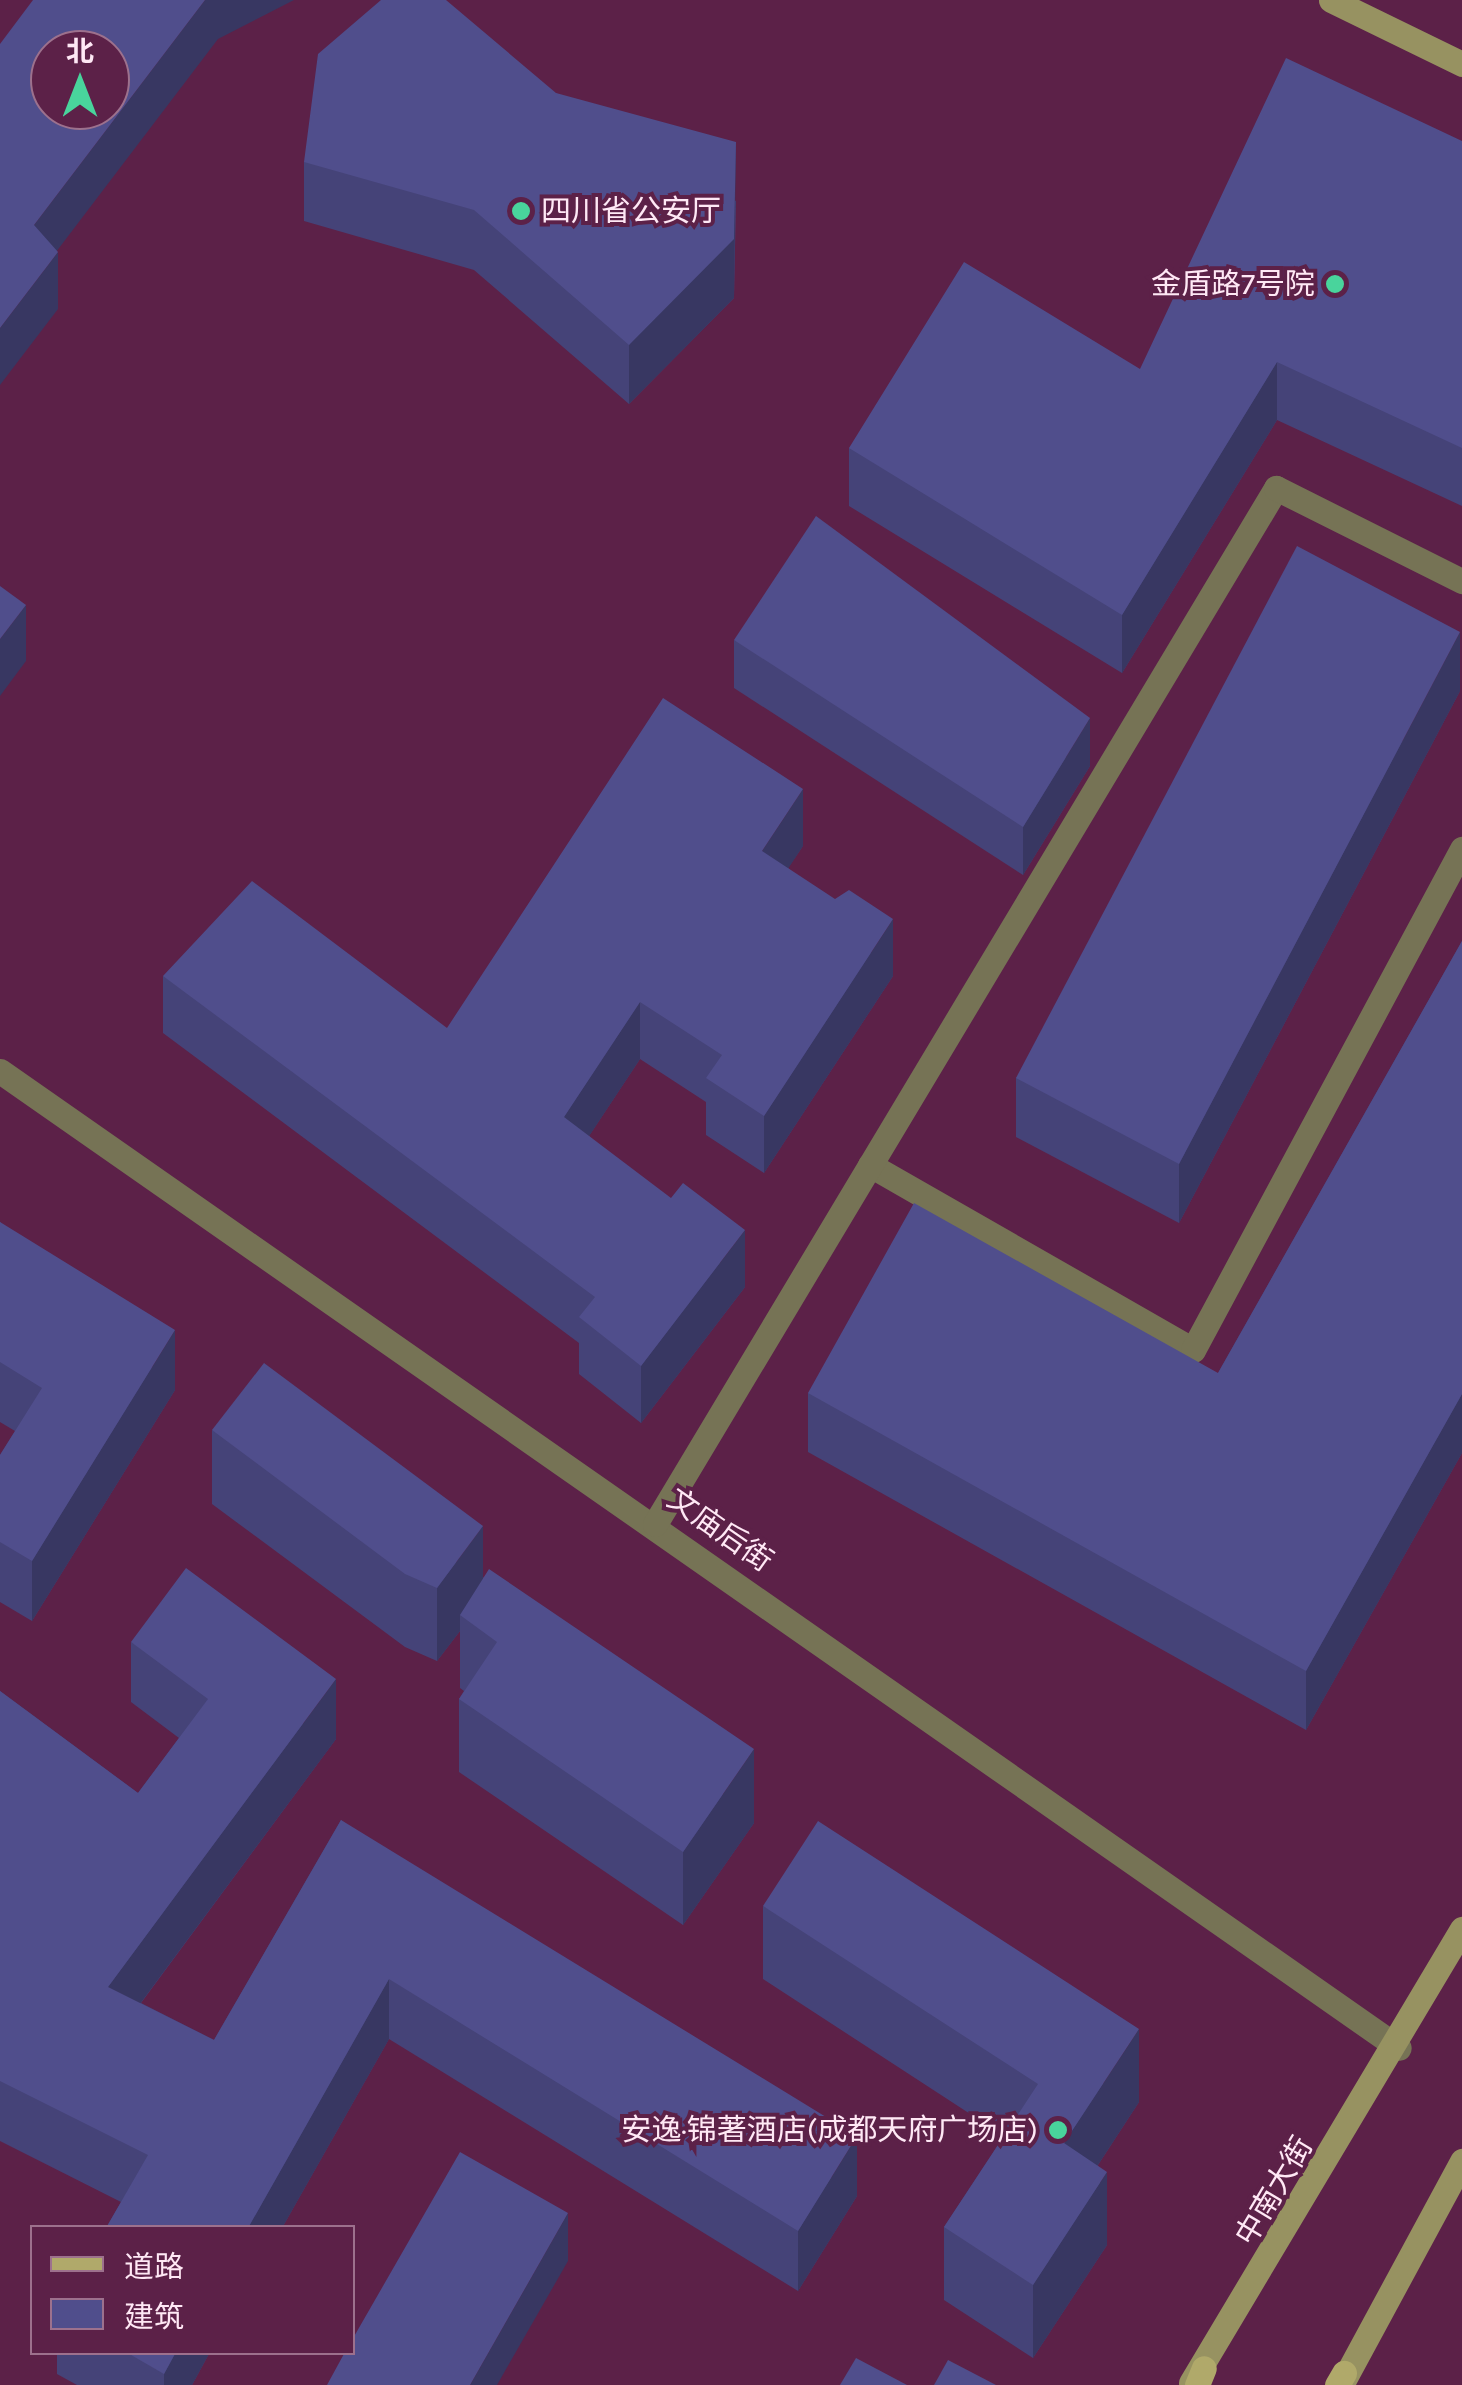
<!DOCTYPE html>
<html>
<head>
<meta charset="utf-8">
<style>
  body { margin:0 }
  #map { position:relative; width:1462px; height:2385px; overflow:hidden; background:#5c2148; font-family:Karla,"Noto Sans SC",sans-serif }
  div>[style] { position:absolute }
  .minor>* { height:25px; margin:-12.5px; padding:0 12.5px; transform-origin:12.5px; border-radius:12.5px; background:#767355 }
  .secondary>* { height:25px; margin:-12.5px; padding:0 12.5px; transform-origin:12.5px; border-radius:12.5px; background:#979261 }
  .primary>* { height:25px; margin:-12.5px; padding:0 12.5px; transform-origin:12.5px; border-radius:12.5px; background:#b0a96a }
  .wall>* { inset:0; background:#454378 }
  .shaded-wall>* { inset:0; background:#383762 }
  .building>* { inset:0; background:#504e8c }
  .dots>* { width:28px; height:28px; translate:-50% -50%; box-sizing:border-box; border:5px solid #5c2148; border-radius:50% }
  span { translate:-50% -50%; white-space:nowrap; text-align:center; line-height:1.15; -webkit-text-stroke:8px #5c2148; paint-order:stroke }
  .poi-label { font-size:30px; color:#ffe8f5 }
  .left { translate:0 -50%; text-align:left }
  .right { translate:-100% -50%; text-align:right }
  .street-label { font-size:30px; color:#ffe8f5 }
  .legend { position:absolute; left:30px; top:2225px; width:325px; height:130px; box-sizing:border-box; background:#5c2148; border:2px solid #9d718d; margin:0; padding:12px 18px; list-style:none; font-size:30px; color:#ffe8f5 }
  .legend li { display:flex; align-items:center; gap:20px; height:50px }
  .legend b { width:50px; border:2px solid #9d718d }
  .north { position:absolute; left:30px; top:30px; width:100px; height:100px; box-sizing:border-box; background:#5c2148; border:2px solid #9d718d; border-radius:50%; rotate:0deg; font-size:28px; font-weight:700; line-height:40px; text-align:center; color:#ffe8f5 }
  .north::after { content:''; display:block; margin:auto; width:35px; height:45px; background:#49d49c; clip-path:polygon(50% 0,100% 100%,50% 72%,0 100%) }
</style>
</head>
<body>
<div id="map">
  <div class="minor">
    <i style="left:0;top:1071px;width:1706px;rotate:34.93deg"></i>
    <i style="left:870px;top:1165px;width:372px;rotate:29.8deg"></i>
    <i style="left:1193px;top:1350px;width:569px;rotate:-61.77deg"></i>
    <i style="left:655px;top:1524px;width:1208px;rotate:-59.06deg"></i>
    <i style="left:1276px;top:488px;width:208px;rotate:26.6deg"></i>
  </div>
  <div class="secondary">
    <i style="left:1331px;top:0;width:146px;rotate:26deg"></i>
    <i style="left:1191px;top:2383px;width:529px;rotate:-59.17deg"></i>
    <i style="left:1341px;top:2385px;width:255px;rotate:-61.6deg"></i>
  </div>
  <div class="primary">
    <i style="left:1197px;top:2385px;width:18px;rotate:-68deg"></i>
    <i style="left:1337px;top:2385px;width:14px;rotate:-60deg"></i>
  </div>
  <div class="wall">
    <i style="clip-path:polygon(556px 93px,736px 201px,734px 298px,629px 404px,474px 270px,304px 221px,304px 162px)"></i>
    <i style="clip-path:polygon(1462px 141px,1462px 506px,1277px 420px,1122px 673px,849px 506px,849px 448px,1140px 369px)"></i>
    <i style="clip-path:polygon(734px 640px,1090px 766px,1023px 875px,734px 688px)"></i>
    <i style="clip-path:polygon(1460px 691px,1179px 1223px,1016px 1137px,1016px 1078px)"></i>
    <i style="clip-path:polygon(803px 846px,788px 868px,893px 976px,764px 1173px,706px 1135px,706px 1102px,640px 1059px,589px 1136px,745px 1287px,641px 1423px,579px 1374px,579px 1343px,163px 1033px,163px 976px,447px 1028px)"></i>
    <i style="clip-path:polygon(1462px 941px,1462px 1453px,1306px 1730px,808px 1452px,808px 1393px,1218px 1373px)"></i>
    <i style="clip-path:polygon(0 1222px,175px 1390px,32px 1621px,0 1602px,0 1455px,15px 1431px,0 1422px)"></i>
    <i style="clip-path:polygon(212px 1430px,483px 1577px,754px 1823px,683px 1925px,459px 1772px,459px 1699px,464px 1691px,460px 1688px,460px 1631px,437px 1661px,405px 1647px,212px 1504px)"></i>
    <i style="clip-path:polygon(131px 1642px,336px 1739px,141px 2003px,214px 2040px,341px 1820px,857px 2196px,798px 2291px,389px 2039px,282px 2228px,106px 2228px,121px 2202px,0 2141px,0 1691px,138px 1793px,179px 1738px,131px 1702px)"></i>
    <i style="clip-path:polygon(763px 1906px,1139px 2102px,1098px 2165px,1107px 2245px,1033px 2358px,944px 2300px,944px 2227px,1004px 2136px,763px 1979px)"></i>
    <i style="clip-path:polygon(57px 2352px,210px 2352px,192px 2385px,77px 2385px,57px 2374px)"></i>
  </div>
  <div class="shaded-wall">
    <i style="clip-path:polygon(205px 0,294px 0,218px 39px,34px 281px,34px 225px)"></i>
    <i style="clip-path:polygon(736px 142px,734px 298px,629px 404px,629px 345px)"></i>
    <i style="clip-path:polygon(58px 252px,58px 309px,0 385px,0 328px)"></i>
    <i style="clip-path:polygon(1277px 362px,1277px 420px,1122px 673px,1122px 615px)"></i>
    <i style="clip-path:polygon(26px 605px,26px 661px,0 696px,0 639px)"></i>
    <i style="clip-path:polygon(1460px 632px,1460px 691px,1179px 1223px,1179px 1164px)"></i>
    <i style="clip-path:polygon(1090px 718px,1090px 766px,1023px 875px,1023px 827px)"></i>
    <i style="clip-path:polygon(803px 789px,803px 846px,762px 908px,762px 851px)"></i>
    <i style="clip-path:polygon(893px 919px,893px 976px,764px 1173px,764px 1116px)"></i>
    <i style="clip-path:polygon(640px 1002px,640px 1059px,564px 1174px,564px 1117px)"></i>
    <i style="clip-path:polygon(745px 1230px,745px 1287px,641px 1423px,641px 1366px)"></i>
    <i style="clip-path:polygon(175px 1330px,175px 1390px,32px 1621px,32px 1561px)"></i>
    <i style="clip-path:polygon(1462px 1394px,1462px 1453px,1306px 1730px,1306px 1671px)"></i>
    <i style="clip-path:polygon(483px 1526px,483px 1600px,460px 1615px,460px 1631px,437px 1661px,437px 1588px)"></i>
    <i style="clip-path:polygon(336px 1679px,336px 1739px,108px 2047px,108px 1987px)"></i>
    <i style="clip-path:polygon(754px 1749px,754px 1823px,683px 1925px,683px 1852px)"></i>
    <i style="clip-path:polygon(389px 1979px,389px 2039px,282px 2228px,248px 2228px)"></i>
    <i style="clip-path:polygon(1139px 2029px,1139px 2102px,1064px 2217px,1064px 2143px)"></i>
    <i style="clip-path:polygon(857px 2136px,857px 2196px,798px 2291px,798px 2231px)"></i>
    <i style="clip-path:polygon(1107px 2172px,1107px 2245px,1033px 2358px,1033px 2285px)"></i>
    <i style="clip-path:polygon(568px 2213px,568px 2261px,497px 2385px,470px 2385px)"></i>
    <i style="clip-path:polygon(176px 2352px,210px 2352px,192px 2385px,164px 2385px,164px 2374px)"></i>
  </div>
  <div class="building">
    <i style="clip-path:polygon(evenodd,33px 0,205px 0,34px 225px,58px 252px,0 328px,0 44px,33px 0,50px 50px,110px 50px,110px 110px,50px 110px,50px 50px)"></i>
    <i style="clip-path:polygon(381px 0,446px 0,556px 93px,736px 142px,734px 239px,629px 345px,474px 210px,304px 162px,318px 54px)"></i>
    <i style="clip-path:polygon(1286px 58px,1462px 141px,1462px 448px,1277px 362px,1122px 615px,849px 448px,964px 262px,1140px 369px)"></i>
    <i style="clip-path:polygon(816px 516px,1090px 718px,1023px 827px,734px 640px)"></i>
    <i style="clip-path:polygon(1297px 546px,1460px 632px,1179px 1164px,1016px 1078px)"></i>
    <i style="clip-path:polygon(0 586px,26px 605px,0 639px)"></i>
    <i style="clip-path:polygon(663px 698px,803px 789px,762px 851px,835px 899px,849px 890px,893px 919px,764px 1116px,706px 1078px,722px 1055px,640px 1002px,564px 1117px,671px 1198px,683px 1183px,745px 1230px,641px 1366px,579px 1317px,595px 1297px,163px 976px,252px 881px,447px 1028px)"></i>
    <i style="clip-path:polygon(1462px 941px,1462px 1394px,1306px 1671px,808px 1393px,914px 1203px,1218px 1373px)"></i>
    <i style="clip-path:polygon(0 1222px,175px 1330px,32px 1561px,0 1542px,0 1455px,42px 1388px,0 1362px)"></i>
    <i style="clip-path:polygon(264px 1363px,483px 1526px,437px 1588px,405px 1574px,212px 1430px)"></i>
    <i style="clip-path:polygon(186px 1568px,336px 1679px,108px 1987px,214px 2040px,341px 1820px,857px 2136px,798px 2231px,389px 1979px,248px 2228px,106px 2228px,148px 2155px,0 2081px,0 1691px,138px 1793px,208px 1699px,131px 1642px)"></i>
    <i style="clip-path:polygon(489px 1569px,754px 1749px,683px 1852px,459px 1699px,497px 1642px,460px 1615px)"></i>
    <i style="clip-path:polygon(818px 1821px,1139px 2029px,1064px 2143px,1107px 2172px,1033px 2285px,944px 2227px,1038px 2084px,763px 1906px)"></i>
    <i style="clip-path:polygon(460px 2152px,568px 2213px,470px 2385px,327px 2385px,345px 2352px,352px 2352px,352px 2340px)"></i>
    <i style="clip-path:polygon(126px 2352px,176px 2352px,164px 2374px)"></i>
    <i style="clip-path:polygon(856px 2358px,907px 2385px,840px 2385px)"></i>
    <i style="clip-path:polygon(948px 2360px,996px 2385px,934px 2385px)"></i>
  </div>
  <div class="dots">
    <i style="left:521px;top:211px;background:#49d49c"></i>
    <i style="left:1335px;top:284px;background:#49d49c"></i>
    <i style="left:1058px;top:2130px;background:#49d49c"></i>
  </div>
  <div class="poi-label">
    <span class="left" style="left:541px;top:211px">四川省公安厅</span>
    <span class="right" style="left:1315px;top:284px">金盾路7号院</span>
    <span class="right" style="left:1038px;top:2130px">安逸·锦著酒店(成都天府广场店)</span>
  </div>
  <div class="street-label">
    <span style="left:720px;top:1530px;rotate:35deg">文庙后街</span>
    <span style="left:1274px;top:2191px;rotate:-59deg">中南大街</span>
  </div>
  <ul class="legend">
  <li><b style="height:12px;background:#b0a96a"></b>道路</li>
  <li><b style="height:28px;background:#504e8c"></b>建筑</li>
  </ul>
  <div class="north">北</div>
</div>
</body>
</html>
